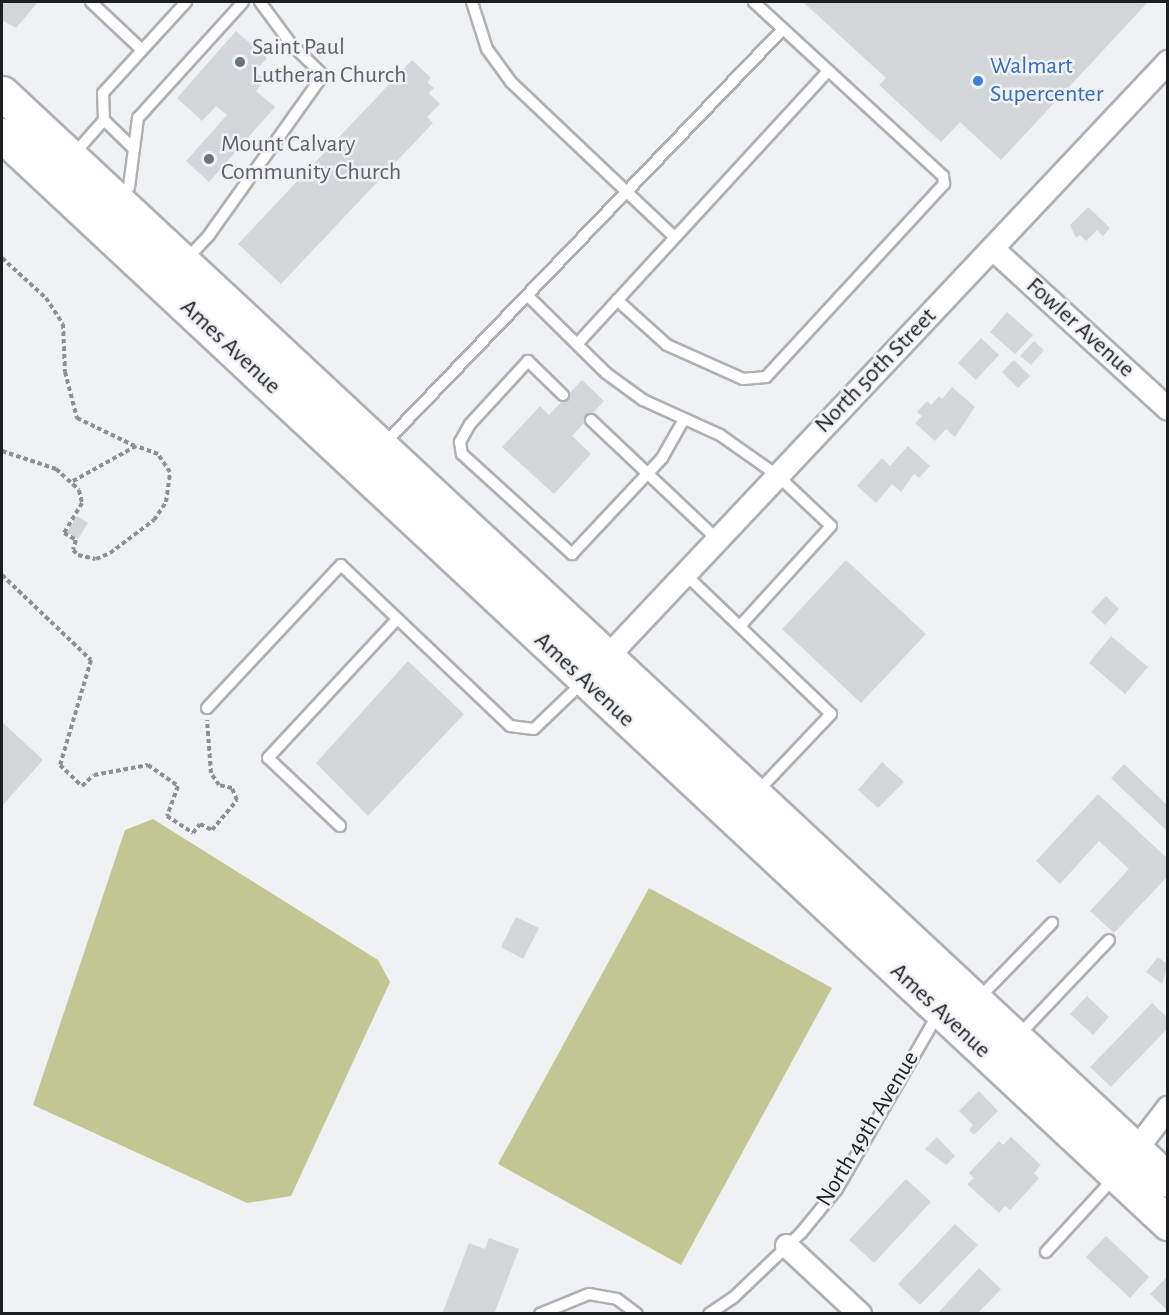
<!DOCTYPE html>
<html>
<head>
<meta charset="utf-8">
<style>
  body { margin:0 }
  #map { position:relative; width:1169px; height:1315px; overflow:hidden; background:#eff1f3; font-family:"Alegreya Sans",sans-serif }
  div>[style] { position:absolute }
  .green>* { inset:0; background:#c2c692 }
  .building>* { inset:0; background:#d3d6d8 }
  .path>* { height:4px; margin-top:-2px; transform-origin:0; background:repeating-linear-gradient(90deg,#8d8f90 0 4.5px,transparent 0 7.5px) }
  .roads { filter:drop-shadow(2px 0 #aeb1b3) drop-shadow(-2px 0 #aeb1b3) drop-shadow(0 2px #aeb1b3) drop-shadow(0 -2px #aeb1b3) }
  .service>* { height:10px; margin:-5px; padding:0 5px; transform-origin:5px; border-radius:5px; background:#fff }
  .minor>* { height:22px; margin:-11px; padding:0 11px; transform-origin:11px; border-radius:11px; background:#fff }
  .primary>* { height:33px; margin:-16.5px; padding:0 16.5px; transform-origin:16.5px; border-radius:16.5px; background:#fff }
  .dots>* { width:16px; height:16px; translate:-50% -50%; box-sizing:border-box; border:3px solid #eff1f3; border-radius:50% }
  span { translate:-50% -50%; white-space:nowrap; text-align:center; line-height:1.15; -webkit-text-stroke:5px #eff1f3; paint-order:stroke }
  .worship-label { font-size:24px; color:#5b616d }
  .left { translate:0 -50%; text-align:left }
  .shop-label { font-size:24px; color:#366cbe }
  .street-label { font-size:24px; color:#1d1e1f }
  .frame { position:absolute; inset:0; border:3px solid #1d1e1f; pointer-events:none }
</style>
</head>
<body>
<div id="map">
  <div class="green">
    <i style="clip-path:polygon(153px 819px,378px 960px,390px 982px,291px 1196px,247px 1203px,33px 1105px,125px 830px)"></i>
    <i style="clip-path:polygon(649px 888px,832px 988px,681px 1265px,498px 1164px)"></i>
  </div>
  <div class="building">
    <i style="clip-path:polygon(2px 2px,38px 2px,16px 28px,2px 20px)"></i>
    <i style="clip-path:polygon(803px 2px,1148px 2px,1001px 160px,960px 122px,941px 142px,879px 85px,886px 78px)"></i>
    <i style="clip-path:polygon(236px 31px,267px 58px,255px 71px,265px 80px,256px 91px,275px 107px,209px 182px,186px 161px,227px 115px,216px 106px,202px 121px,177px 98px)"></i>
    <i style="clip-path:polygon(412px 60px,431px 78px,427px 82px,434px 88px,429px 93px,440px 104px,427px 117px,433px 123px,281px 284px,238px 244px)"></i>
    <i style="clip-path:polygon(1088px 207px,1110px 228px,1103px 236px,1097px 230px,1086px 241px,1080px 235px,1076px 238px,1070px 225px)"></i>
    <i style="clip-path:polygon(1007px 312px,1033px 335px,1015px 354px,990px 332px)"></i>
    <i style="clip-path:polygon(981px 338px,999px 355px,976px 380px,958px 363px)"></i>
    <i style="clip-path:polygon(1034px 341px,1044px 350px,1031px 365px,1020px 356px)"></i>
    <i style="clip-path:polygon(1014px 360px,1030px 376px,1018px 388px,1002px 372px)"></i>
    <i style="clip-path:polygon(582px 380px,604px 401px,572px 436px,591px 454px,554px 494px,502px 447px,540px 406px,549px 415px)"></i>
    <i style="clip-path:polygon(952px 387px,975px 407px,955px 437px,946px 429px,935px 441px,915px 423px,922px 416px,917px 412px,927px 401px,931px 405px,939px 396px,942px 399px)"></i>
    <i style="clip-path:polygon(908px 446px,930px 466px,919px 478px,914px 474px,901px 492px,892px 484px,876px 503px,857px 486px,882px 458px,890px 466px)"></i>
    <i style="clip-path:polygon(77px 516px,88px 523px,78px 539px,67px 532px)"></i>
    <i style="clip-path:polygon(846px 560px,926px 634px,861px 703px,782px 629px)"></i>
    <i style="clip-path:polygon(1106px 596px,1119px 609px,1105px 625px,1091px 612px)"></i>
    <i style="clip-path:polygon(1111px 636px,1148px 667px,1125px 694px,1089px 663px)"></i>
    <i style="clip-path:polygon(408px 661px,464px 714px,368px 816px,316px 763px)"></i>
    <i style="clip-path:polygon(2px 722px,43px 760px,2px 806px)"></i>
    <i style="clip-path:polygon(882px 762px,904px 782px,878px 808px,858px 790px)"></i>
    <i style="clip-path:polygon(1124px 764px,1168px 806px,1168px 832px,1111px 778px)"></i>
    <i style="clip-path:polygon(1098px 794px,1168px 859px,1168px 876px,1114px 933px,1090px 911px,1129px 869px,1099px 841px,1060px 884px,1036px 861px)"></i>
    <i style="clip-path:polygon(516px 917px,539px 928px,523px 959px,501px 947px)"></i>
    <i style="clip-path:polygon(1158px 957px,1168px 965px,1162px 984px,1146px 972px)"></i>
    <i style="clip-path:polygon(1087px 996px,1109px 1017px,1093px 1035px,1070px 1014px)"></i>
    <i style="clip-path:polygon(1152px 1003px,1168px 1018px,1168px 1028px,1111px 1087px,1090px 1067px)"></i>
    <i style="clip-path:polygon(979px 1091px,998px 1111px,974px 1135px,969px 1130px,973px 1125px,959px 1111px)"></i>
    <i style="clip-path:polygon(937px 1137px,955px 1156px,946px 1165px,925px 1149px)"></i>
    <i style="clip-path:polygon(1011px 1137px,1041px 1165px,1034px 1173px,1039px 1178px,1010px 1210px,1005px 1206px,999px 1213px,967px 1184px,974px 1178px,969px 1173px,999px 1141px,1003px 1145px)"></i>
    <i style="clip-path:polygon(906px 1179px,931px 1202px,874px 1263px,849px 1240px)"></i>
    <i style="clip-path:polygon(955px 1224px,978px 1245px,920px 1305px,898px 1284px)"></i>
    <i style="clip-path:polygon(1106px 1236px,1149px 1277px,1130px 1298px,1086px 1257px)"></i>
    <i style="clip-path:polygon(489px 1238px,519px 1249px,494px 1314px,442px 1314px,469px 1243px,485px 1249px)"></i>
    <i style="clip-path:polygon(979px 1268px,1001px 1289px,977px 1314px,937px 1314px)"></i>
    <i style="clip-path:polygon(1168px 1276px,1168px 1311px,1150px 1294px)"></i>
  </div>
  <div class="path">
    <i style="left:2px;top:258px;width:59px;rotate:42.3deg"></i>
    <i style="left:46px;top:298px;width:31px;rotate:57deg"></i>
    <i style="left:63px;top:324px;width:48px;rotate:87.6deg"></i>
    <i style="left:65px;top:372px;width:48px;rotate:75.4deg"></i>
    <i style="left:77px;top:418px;width:64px;rotate:25.8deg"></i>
    <i style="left:2px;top:451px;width:57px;rotate:18.4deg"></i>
    <i style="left:56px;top:469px;width:31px;rotate:42deg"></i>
    <i style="left:79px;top:490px;width:13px;rotate:77deg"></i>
    <i style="left:82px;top:503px;width:35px;rotate:121deg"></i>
    <i style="left:64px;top:533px;width:14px;rotate:30deg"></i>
    <i style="left:76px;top:540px;width:10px;rotate:107deg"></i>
    <i style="left:73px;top:550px;width:7px;rotate:45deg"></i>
    <i style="left:78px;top:555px;width:18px;rotate:13deg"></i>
    <i style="left:96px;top:559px;width:15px;rotate:-23deg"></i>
    <i style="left:110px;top:553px;width:55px;rotate:-36.9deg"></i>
    <i style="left:154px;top:520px;width:22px;rotate:-56deg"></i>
    <i style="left:166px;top:502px;width:30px;rotate:-82deg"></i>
    <i style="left:170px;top:472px;width:22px;rotate:-124deg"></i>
    <i style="left:158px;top:454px;width:23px;rotate:-160deg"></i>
    <i style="left:136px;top:446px;width:74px;rotate:151deg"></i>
    <i style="left:2px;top:575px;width:123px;rotate:43.7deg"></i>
    <i style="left:91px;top:660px;width:109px;rotate:106.4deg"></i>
    <i style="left:60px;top:765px;width:30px;rotate:44deg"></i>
    <i style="left:82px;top:786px;width:16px;rotate:-43deg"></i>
    <i style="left:94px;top:775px;width:55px;rotate:-10.5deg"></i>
    <i style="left:148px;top:765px;width:37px;rotate:35deg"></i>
    <i style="left:178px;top:786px;width:32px;rotate:110deg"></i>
    <i style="left:167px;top:816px;width:31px;rotate:33deg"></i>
    <i style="left:193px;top:833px;width:11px;rotate:-52deg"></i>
    <i style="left:200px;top:824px;width:13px;rotate:27deg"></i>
    <i style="left:212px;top:830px;width:39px;rotate:-50deg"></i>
    <i style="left:237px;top:800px;width:13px;rotate:-113deg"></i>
    <i style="left:232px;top:788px;width:13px;rotate:-167deg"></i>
    <i style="left:219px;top:785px;width:14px;rotate:-124deg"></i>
    <i style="left:211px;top:773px;width:53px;rotate:-94.3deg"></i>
  </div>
  <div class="roads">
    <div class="service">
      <i style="left:91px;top:2px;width:70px;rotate:43.3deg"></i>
      <i style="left:472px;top:2px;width:49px;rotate:72.3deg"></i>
      <i style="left:487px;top:49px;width:41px;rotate:54deg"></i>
      <i style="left:511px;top:82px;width:224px;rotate:43.5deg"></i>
      <i style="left:104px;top:120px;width:40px;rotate:44deg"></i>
      <i style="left:74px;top:154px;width:45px;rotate:-48.6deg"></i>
      <i style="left:104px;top:120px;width:27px;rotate:-92deg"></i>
      <i style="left:103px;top:93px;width:123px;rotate:-47.6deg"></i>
      <i style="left:120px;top:198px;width:14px;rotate:-51deg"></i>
      <i style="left:129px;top:187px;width:70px;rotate:-82.6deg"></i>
      <i style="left:138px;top:118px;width:156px;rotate:-47.8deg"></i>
      <i style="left:185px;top:261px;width:35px;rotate:-47deg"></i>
      <i style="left:209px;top:235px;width:196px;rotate:-54.5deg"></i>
      <i style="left:323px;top:75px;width:45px;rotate:-135.9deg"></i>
      <i style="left:291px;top:44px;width:52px;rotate:-126.4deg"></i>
      <i style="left:529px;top:297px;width:108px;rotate:44.6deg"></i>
      <i style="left:606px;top:373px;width:46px;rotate:36.1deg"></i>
      <i style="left:643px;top:400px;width:85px;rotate:24.4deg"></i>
      <i style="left:720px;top:435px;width:70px;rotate:35.1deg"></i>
      <i style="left:777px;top:475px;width:74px;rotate:43.4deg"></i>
      <i style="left:831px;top:526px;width:135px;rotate:132.3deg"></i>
      <i style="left:617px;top:300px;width:67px;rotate:42deg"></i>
      <i style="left:667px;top:345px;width:83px;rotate:24.1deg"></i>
      <i style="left:743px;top:379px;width:23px;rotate:-5deg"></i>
      <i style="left:766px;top:377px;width:263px;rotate:-47.3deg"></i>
      <i style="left:944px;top:184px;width:8px;rotate:-97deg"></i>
      <i style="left:943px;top:176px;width:257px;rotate:-137.4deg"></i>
      <i style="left:578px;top:343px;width:369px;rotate:-47.4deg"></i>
      <i style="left:563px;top:395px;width:49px;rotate:-135.8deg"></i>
      <i style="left:528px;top:361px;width:86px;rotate:132.6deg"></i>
      <i style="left:470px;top:424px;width:21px;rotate:119deg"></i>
      <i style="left:460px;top:442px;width:12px;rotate:81deg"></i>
      <i style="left:462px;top:454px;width:149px;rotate:42.3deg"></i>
      <i style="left:572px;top:554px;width:132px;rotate:-46.8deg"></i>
      <i style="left:662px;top:458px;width:43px;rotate:-60.4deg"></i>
      <i style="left:591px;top:420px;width:173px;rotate:43.4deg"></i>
      <i style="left:383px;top:445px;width:577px;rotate:-46.12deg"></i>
      <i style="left:685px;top:574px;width:202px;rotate:43.8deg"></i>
      <i style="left:831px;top:714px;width:108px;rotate:133.5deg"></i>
      <i style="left:207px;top:708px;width:196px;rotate:-46.9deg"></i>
      <i style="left:341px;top:565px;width:233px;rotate:43.6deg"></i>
      <i style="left:510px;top:726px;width:24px;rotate:7deg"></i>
      <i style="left:534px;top:729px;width:69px;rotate:-43.8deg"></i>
      <i style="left:340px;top:826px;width:99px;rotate:-136.6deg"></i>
      <i style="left:268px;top:758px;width:190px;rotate:-47.1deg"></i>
      <i style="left:979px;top:998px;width:105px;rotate:-45.8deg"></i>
      <i style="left:1018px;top:1036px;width:132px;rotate:-46.5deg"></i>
      <i style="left:1046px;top:1252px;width:100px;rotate:-47.4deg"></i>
      <i style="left:540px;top:1314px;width:53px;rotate:-22.2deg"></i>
      <i style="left:589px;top:1294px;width:28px;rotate:10deg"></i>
      <i style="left:617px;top:1299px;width:25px;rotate:37deg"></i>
      <i style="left:709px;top:1314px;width:30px;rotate:-34deg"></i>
      <i style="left:734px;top:1297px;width:93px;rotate:-43.7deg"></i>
      <i style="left:801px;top:1233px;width:57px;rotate:-50.7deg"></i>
      <i style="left:837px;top:1189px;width:202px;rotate:-60deg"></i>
    </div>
    <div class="minor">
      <i style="left:993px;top:249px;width:237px;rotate:42.4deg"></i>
      <i style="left:597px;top:668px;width:833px;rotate:-46.7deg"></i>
      <i style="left:1128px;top:1160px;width:66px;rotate:-52.4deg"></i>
      <i style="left:787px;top:1246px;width:100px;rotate:43deg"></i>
    </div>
    <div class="primary">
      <i style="left:2px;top:93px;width:1594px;rotate:42.99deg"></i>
      <i style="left:2px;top:135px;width:1595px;rotate:43.02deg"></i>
    </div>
  </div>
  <div class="dots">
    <i style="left:240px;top:62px;background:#6b7280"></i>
    <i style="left:978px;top:81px;background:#3f7fe0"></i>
    <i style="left:209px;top:159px;background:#6b7280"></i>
  </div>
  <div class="worship-label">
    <span class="left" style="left:252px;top:62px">Saint Paul<br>Lutheran Church</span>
    <span class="left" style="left:221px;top:159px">Mount Calvary<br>Community Church</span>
  </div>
  <div class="shop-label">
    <span class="left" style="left:990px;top:81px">Walmart<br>Supercenter</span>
  </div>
  <div class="street-label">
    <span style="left:1080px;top:328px;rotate:42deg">Fowler Avenue</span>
    <span style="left:230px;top:347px;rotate:43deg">Ames Avenue</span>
    <span style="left:876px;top:371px;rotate:-46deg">North 50th Street</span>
    <span style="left:584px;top:680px;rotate:43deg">Ames Avenue</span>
    <span style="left:940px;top:1011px;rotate:43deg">Ames Avenue</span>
    <span style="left:868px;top:1129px;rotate:-59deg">North 49th Avenue</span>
  </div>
  <div class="frame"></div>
</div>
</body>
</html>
